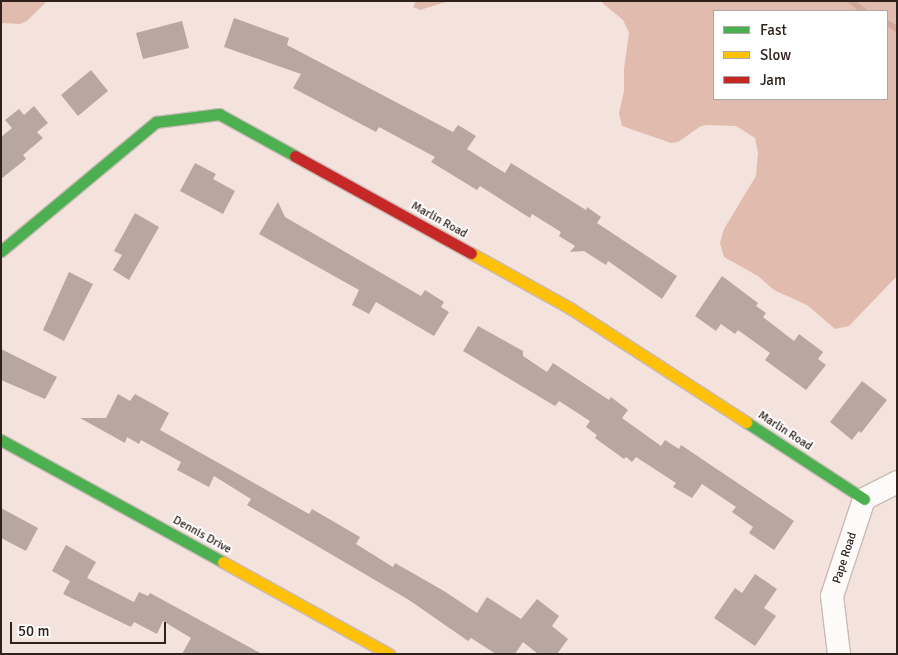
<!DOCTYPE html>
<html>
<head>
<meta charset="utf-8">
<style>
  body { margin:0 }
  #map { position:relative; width:898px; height:655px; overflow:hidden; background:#f4e3dd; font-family:Signika,sans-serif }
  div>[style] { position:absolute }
  .forest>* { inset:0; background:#e0bbae }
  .stream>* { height:6px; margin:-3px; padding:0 3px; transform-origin:3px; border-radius:3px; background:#d2a899 }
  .building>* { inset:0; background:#b8a6a0 }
  .roads { filter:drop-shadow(1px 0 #c9bab5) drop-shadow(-1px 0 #c9bab5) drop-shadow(0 1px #c9bab5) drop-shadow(0 -1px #c9bab5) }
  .street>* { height:22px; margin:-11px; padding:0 11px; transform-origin:11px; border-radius:11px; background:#fdfbfa }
  .fast>* { height:11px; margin:-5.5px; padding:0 5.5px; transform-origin:5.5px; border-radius:5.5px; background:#4caf50 }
  .slow>* { height:11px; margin:-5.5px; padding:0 5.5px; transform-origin:5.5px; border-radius:5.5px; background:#ffc107 }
  .jam>* { height:11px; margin:-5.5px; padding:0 5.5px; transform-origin:5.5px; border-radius:5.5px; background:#c62828 }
  span { translate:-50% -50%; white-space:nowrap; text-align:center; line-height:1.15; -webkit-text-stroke:4px #fff; paint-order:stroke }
  .street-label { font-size:12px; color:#2f211c }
  .frame { position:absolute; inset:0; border:2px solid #2f211c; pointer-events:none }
  .legend { position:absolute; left:713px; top:10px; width:175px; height:90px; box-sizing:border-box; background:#fff; border:1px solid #aca6a4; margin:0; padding:6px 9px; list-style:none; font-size:15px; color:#2f211c }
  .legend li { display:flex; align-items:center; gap:10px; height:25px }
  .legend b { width:25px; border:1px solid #aca6a4 }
  .scale { position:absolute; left:10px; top:622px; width:156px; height:22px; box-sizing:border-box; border:2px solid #2f211c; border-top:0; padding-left:6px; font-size:15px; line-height:18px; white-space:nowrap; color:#2f211c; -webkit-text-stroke:4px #fff; paint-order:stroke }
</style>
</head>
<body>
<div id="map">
  <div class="forest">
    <i style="clip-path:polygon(1px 1px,47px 1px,27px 21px,20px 24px,1px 23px)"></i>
    <i style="clip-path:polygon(416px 1px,449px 1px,420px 10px,413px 7px)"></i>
    <i style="clip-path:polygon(evenodd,600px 1px,897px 1px,897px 276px,849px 326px,835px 329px,807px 305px,774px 290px,758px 276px,724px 257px,720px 243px,724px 229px,756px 176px,758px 153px,755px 138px,736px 126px,708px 125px,701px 126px,678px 142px,671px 143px,622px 126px,619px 113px,624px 91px,624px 69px,629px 33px,623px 20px,600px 1px,714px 11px,887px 11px,887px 99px,714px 99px,714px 11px)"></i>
  </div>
  <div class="stream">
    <i style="left:851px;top:1px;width:16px;rotate:38deg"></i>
    <i style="left:887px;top:23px;width:12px;rotate:31deg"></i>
  </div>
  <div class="building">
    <i style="clip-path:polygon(234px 18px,289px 38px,287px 45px,453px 132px,458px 125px,476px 136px,467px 149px,505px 173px,511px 163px,586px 210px,587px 207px,601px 217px,597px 223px,677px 276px,662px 299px,608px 261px,606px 265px,584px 251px,570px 252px,575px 246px,559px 236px,561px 232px,532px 214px,530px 218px,480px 186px,477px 190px,431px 162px,435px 157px,379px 127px,376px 132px,293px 88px,301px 74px,224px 47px)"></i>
    <i style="clip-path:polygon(182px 21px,189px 48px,143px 59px,136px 33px)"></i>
    <i style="clip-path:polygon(91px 70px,108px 91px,78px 116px,61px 95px)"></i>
    <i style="clip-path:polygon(34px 106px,48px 123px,37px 132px,43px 138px,23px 155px,26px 159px,1px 179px,1px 137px,12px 128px,5px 120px,19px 109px,24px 115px)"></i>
    <i style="clip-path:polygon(195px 163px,216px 174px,213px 179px,235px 191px,223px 214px,180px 191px)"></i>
    <i style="clip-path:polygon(278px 202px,285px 217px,421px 296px,425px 290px,444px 302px,441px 307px,449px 312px,434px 336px,376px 302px,369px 314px,352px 305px,359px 290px,259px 234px)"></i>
    <i style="clip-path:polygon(135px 213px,159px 227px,129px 280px,113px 270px,122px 255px,114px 251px)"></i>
    <i style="clip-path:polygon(69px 272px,93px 284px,64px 341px,43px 330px)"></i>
    <i style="clip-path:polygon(722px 276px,758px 303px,756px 306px,766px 313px,763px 317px,794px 341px,799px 334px,823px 352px,818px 359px,826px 365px,806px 390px,765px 360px,770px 353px,738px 330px,735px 334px,721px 324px,716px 331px,695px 316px)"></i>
    <i style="clip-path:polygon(478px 326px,523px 351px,523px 356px,547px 372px,553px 363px,609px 400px,611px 397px,628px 410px,622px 418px,661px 446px,665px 440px,679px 449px,681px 445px,794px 521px,774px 550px,749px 533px,753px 527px,732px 512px,736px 507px,702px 484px,692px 498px,673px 487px,676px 483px,636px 457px,632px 462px,626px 457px,624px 459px,595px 438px,597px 435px,586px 427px,590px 421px,559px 401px,555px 406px,463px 351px)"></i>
    <i style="clip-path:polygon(1px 349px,57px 377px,45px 399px,1px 380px)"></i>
    <i style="clip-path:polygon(862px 381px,887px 400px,861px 433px,859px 431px,852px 440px,830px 422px)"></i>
    <i style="clip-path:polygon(118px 394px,130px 401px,135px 394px,169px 413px,160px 430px,309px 514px,312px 509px,360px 537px,356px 544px,393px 567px,395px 563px,444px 591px,477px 613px,487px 597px,521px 619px,537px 599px,559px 616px,552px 626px,568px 639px,557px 654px,538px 654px,523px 642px,515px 654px,496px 654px,471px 638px,468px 641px,409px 600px,247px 505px,251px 499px,214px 476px,209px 487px,177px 470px,181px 462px,141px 440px,139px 444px,127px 437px,125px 443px,80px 418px,106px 418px)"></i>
    <i style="clip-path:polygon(1px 508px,38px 528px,26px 551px,1px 538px)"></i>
    <i style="clip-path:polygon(66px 545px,96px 562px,87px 578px,134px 602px,139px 592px,148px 596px,150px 593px,262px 654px,182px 654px,191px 638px,163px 621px,157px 634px,134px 622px,131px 627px,63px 594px,70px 581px,52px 571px)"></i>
    <i style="clip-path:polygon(755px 574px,777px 589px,764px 608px,776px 616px,755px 646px,714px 618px,735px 588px,742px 593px)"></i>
  </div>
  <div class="roads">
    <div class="street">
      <i style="left:839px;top:654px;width:58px;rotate:-96.9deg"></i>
      <i style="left:832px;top:596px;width:102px;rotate:-71.7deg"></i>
      <i style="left:864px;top:499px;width:37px;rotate:-27deg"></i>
    </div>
    <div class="fast">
      <i style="left:1px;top:251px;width:202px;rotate:-39.8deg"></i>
      <i style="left:156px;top:122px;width:64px;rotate:-7.2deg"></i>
      <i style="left:219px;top:114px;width:87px;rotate:28.9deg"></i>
      <i style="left:746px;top:422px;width:141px;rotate:33.1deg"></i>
      <i style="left:1px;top:440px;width:253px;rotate:28.8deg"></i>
    </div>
    <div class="slow">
      <i style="left:471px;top:253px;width:113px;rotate:29.1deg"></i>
      <i style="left:570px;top:308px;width:210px;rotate:32.9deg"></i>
      <i style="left:223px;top:562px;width:190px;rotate:29deg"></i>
    </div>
    <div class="jam">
      <i style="left:295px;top:156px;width:201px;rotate:28.9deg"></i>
    </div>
  </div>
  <div class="street-label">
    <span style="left:439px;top:220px;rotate:29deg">Marlin Road</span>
    <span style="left:785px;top:431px;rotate:33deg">Marlin Road</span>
    <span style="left:202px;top:535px;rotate:29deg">Dennis Drive</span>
    <span style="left:845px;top:558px;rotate:-72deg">Pape Road</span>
  </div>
  <div class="frame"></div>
  <ul class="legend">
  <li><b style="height:6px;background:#4caf50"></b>Fast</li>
  <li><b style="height:6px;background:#ffc107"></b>Slow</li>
  <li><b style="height:6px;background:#c62828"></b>Jam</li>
  </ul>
  <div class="scale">50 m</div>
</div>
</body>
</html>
